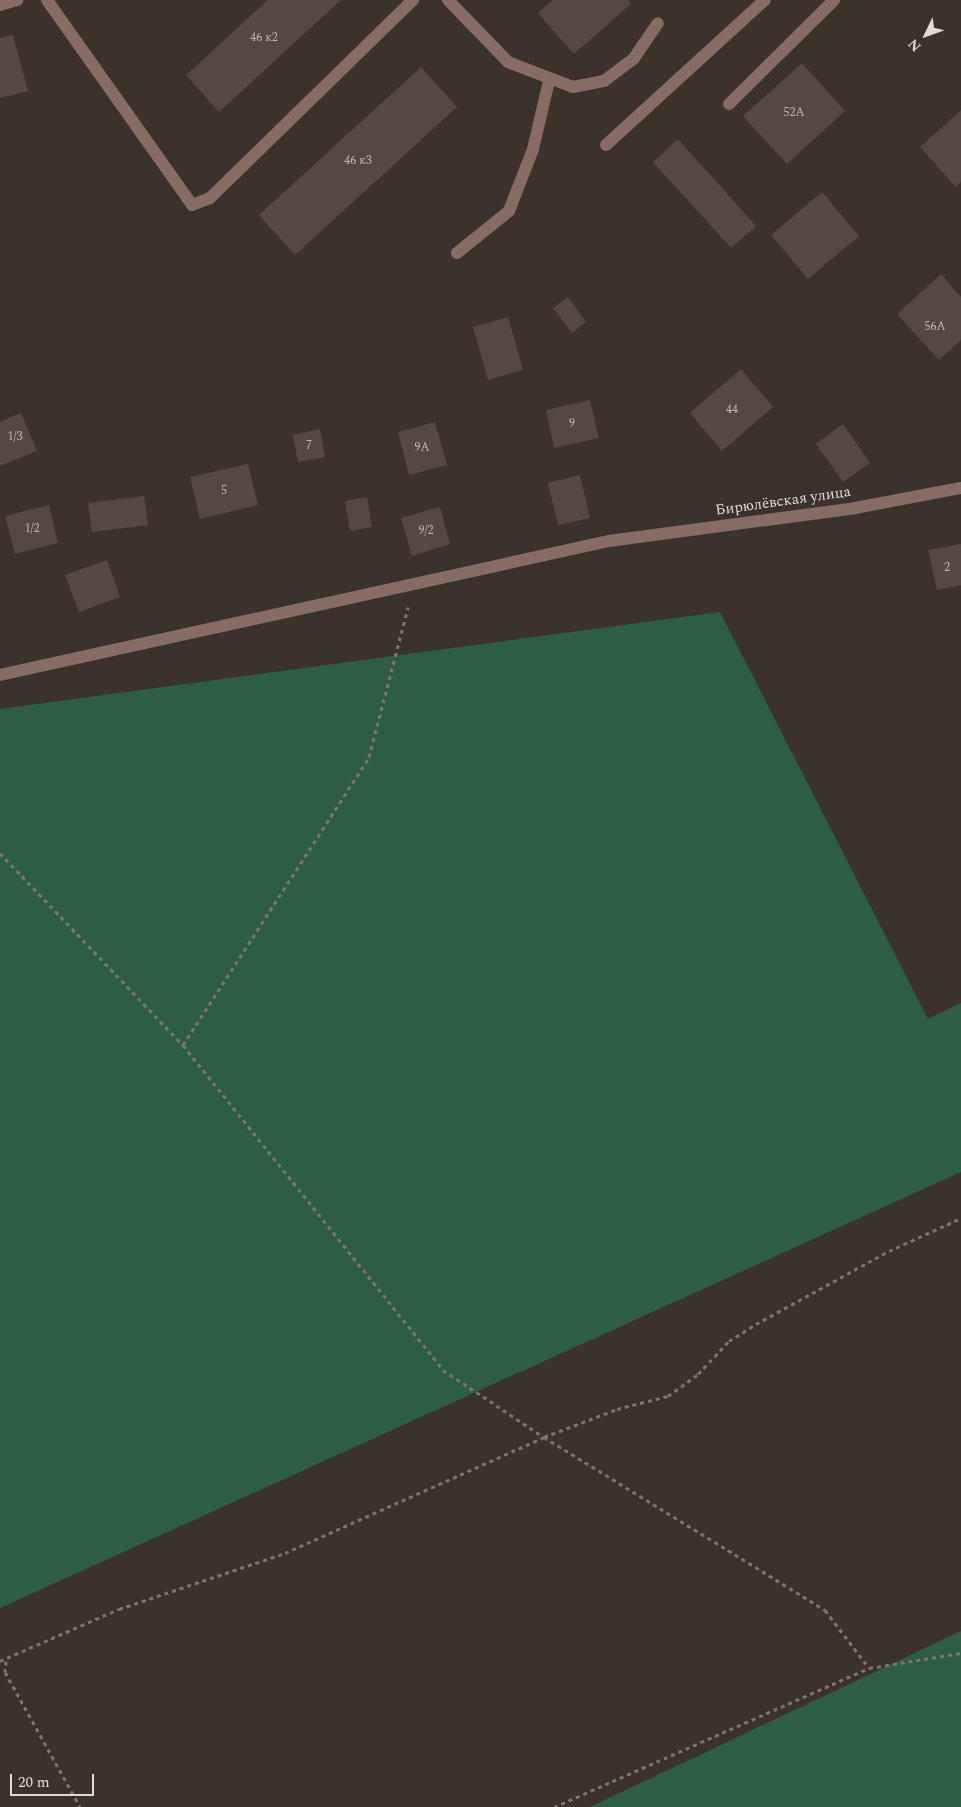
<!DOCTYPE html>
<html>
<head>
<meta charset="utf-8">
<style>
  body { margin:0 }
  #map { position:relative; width:961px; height:1807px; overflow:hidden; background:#3b322c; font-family:Spectral,serif }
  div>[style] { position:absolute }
  .green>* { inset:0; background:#2d5e44 }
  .building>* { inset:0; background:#544844 }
  .path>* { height:3px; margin-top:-1.5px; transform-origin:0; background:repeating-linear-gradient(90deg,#7b746f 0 4px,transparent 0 8px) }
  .minor>* { height:12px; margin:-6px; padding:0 6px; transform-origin:6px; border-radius:6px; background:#876b65 }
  span { translate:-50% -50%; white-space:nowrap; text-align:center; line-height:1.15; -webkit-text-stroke:4px #3b322c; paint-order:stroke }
  .number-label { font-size:12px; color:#bdb6b2 }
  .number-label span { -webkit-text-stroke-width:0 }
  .street-label { font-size:15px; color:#e0dbd7 }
  .north { position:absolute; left:901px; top:10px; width:50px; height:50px; -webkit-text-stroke:4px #3b322c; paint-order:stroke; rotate:228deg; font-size:14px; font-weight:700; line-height:20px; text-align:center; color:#e0dbd7 }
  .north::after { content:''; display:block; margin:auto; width:18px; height:22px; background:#e0dbd7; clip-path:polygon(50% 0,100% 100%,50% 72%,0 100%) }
  .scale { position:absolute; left:10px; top:1774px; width:84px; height:22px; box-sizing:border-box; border:2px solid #e0dbd7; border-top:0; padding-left:6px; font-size:15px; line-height:18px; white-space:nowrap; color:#e0dbd7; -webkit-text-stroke:4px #3b322c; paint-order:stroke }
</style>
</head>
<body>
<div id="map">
  <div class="green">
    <i style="clip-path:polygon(720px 612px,928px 1019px,961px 1003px,961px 1172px,0 1608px,0 709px)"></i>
    <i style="clip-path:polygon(961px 1631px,961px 1807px,590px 1807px)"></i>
  </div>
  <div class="building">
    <i style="clip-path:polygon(268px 0,341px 0,219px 112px,186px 75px)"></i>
    <i style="clip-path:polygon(553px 0,628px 0,631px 4px,574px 54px,538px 13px)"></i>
    <i style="clip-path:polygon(13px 35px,28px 91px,0 98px,0 38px)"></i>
    <i style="clip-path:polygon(802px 63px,845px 111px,787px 164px,743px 116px)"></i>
    <i style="clip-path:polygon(421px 67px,457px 107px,295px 255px,259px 215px)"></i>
    <i style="clip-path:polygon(961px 110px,961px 182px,956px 187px,920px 147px)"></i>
    <i style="clip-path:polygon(678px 139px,756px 226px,731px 248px,653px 162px)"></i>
    <i style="clip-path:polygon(822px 192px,859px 236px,808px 279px,771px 235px)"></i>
    <i style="clip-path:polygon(941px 274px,961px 297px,961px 340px,939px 360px,897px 314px)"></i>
    <i style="clip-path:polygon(568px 297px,586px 322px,572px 333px,553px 308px)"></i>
    <i style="clip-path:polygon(508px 317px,523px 370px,488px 380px,473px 327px)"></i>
    <i style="clip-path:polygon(741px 369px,773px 407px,722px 451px,690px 413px)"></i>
    <i style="clip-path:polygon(590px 400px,599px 438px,554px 448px,546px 410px)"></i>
    <i style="clip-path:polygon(21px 413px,37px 451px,0 466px,0 422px)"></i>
    <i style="clip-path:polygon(435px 422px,447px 465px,409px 475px,398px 432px)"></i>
    <i style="clip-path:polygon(843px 424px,870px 463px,843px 482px,816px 444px)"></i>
    <i style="clip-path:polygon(320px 429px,325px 457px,298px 462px,293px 435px)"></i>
    <i style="clip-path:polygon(248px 464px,258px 505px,200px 519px,190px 477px)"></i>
    <i style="clip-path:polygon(580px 475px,590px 518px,558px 525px,548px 483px)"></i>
    <i style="clip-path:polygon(144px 496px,148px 525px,92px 532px,88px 503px)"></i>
    <i style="clip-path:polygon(367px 497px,372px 527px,350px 531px,345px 501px)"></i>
    <i style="clip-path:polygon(49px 505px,58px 543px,15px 554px,5px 516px)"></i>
    <i style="clip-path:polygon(440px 507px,450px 544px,412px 556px,401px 518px)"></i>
    <i style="clip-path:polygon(961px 544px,961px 585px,937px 590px,928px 550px)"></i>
    <i style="clip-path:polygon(107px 560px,120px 597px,79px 612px,65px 575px)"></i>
  </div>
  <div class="path">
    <i style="left:0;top:853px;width:265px;rotate:46.4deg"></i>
    <i style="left:183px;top:1045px;width:416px;rotate:51.3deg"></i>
    <i style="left:443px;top:1370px;width:121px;rotate:33.6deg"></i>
    <i style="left:544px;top:1437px;width:330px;rotate:31.6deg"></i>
    <i style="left:825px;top:1610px;width:73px;rotate:52.8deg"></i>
    <i style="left:183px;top:1045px;width:343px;rotate:-57.1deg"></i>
    <i style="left:369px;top:757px;width:155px;rotate:-75.4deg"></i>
    <i style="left:0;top:1661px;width:130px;rotate:-23.6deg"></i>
    <i style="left:119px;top:1609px;width:175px;rotate:-18.6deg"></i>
    <i style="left:285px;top:1553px;width:284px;rotate:-24.1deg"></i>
    <i style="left:544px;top:1437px;width:78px;rotate:-21deg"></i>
    <i style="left:617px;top:1409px;width:53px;rotate:-14.3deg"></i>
    <i style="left:668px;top:1396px;width:37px;rotate:-36deg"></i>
    <i style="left:698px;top:1374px;width:45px;rotate:-46.8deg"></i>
    <i style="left:729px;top:1341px;width:32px;rotate:-32deg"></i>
    <i style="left:756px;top:1324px;width:152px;rotate:-28.8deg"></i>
    <i style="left:889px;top:1251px;width:79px;rotate:-24.6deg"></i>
    <i style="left:6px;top:1661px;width:11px;rotate:95deg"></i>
    <i style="left:5px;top:1672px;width:154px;rotate:60.9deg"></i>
    <i style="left:554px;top:1807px;width:344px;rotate:-23.8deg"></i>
    <i style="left:869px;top:1668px;width:93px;rotate:-9.3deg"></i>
  </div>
  <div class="minor">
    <i style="left:47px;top:0;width:251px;rotate:54.7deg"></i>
    <i style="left:192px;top:205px;width:19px;rotate:-21deg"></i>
    <i style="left:210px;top:198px;width:284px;rotate:-44.3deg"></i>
    <i style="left:448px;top:0;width:86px;rotate:45.9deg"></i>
    <i style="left:508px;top:62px;width:70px;rotate:21deg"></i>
    <i style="left:573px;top:87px;width:32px;rotate:-11deg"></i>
    <i style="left:604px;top:81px;width:38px;rotate:-37deg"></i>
    <i style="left:634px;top:58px;width:42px;rotate:-55.6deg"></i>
    <i style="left:0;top:5px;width:18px;rotate:-16deg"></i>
    <i style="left:729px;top:104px;width:148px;rotate:-44.7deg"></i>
    <i style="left:606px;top:145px;width:215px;rotate:-42.4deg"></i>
    <i style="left:457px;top:253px;width:67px;rotate:-38.9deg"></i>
    <i style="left:509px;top:211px;width:66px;rotate:-68.8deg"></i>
    <i style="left:533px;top:149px;width:70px;rotate:-76.8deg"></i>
    <i style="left:0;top:675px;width:624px;rotate:-12.41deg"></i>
    <i style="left:609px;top:541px;width:248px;rotate:-7.6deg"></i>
    <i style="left:855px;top:508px;width:108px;rotate:-10.7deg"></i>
  </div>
  <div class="number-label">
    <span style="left:264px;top:38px">46 к2</span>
    <span style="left:794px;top:113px">52А</span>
    <span style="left:358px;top:161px">46 к3</span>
    <span style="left:935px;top:327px">56А</span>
    <span style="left:732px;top:410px">44</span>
    <span style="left:572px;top:424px">9</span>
    <span style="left:15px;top:437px">1/3</span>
    <span style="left:309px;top:446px">7</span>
    <span style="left:422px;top:448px">9А</span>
    <span style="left:224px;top:491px">5</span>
    <span style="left:32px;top:529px">1/2</span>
    <span style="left:426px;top:531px">9/2</span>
    <span style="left:947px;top:568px">2</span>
  </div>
  <div class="street-label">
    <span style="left:783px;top:501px;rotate:-8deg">Бирюлёвская улица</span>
  </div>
  <div class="north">N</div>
  <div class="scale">20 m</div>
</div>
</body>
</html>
